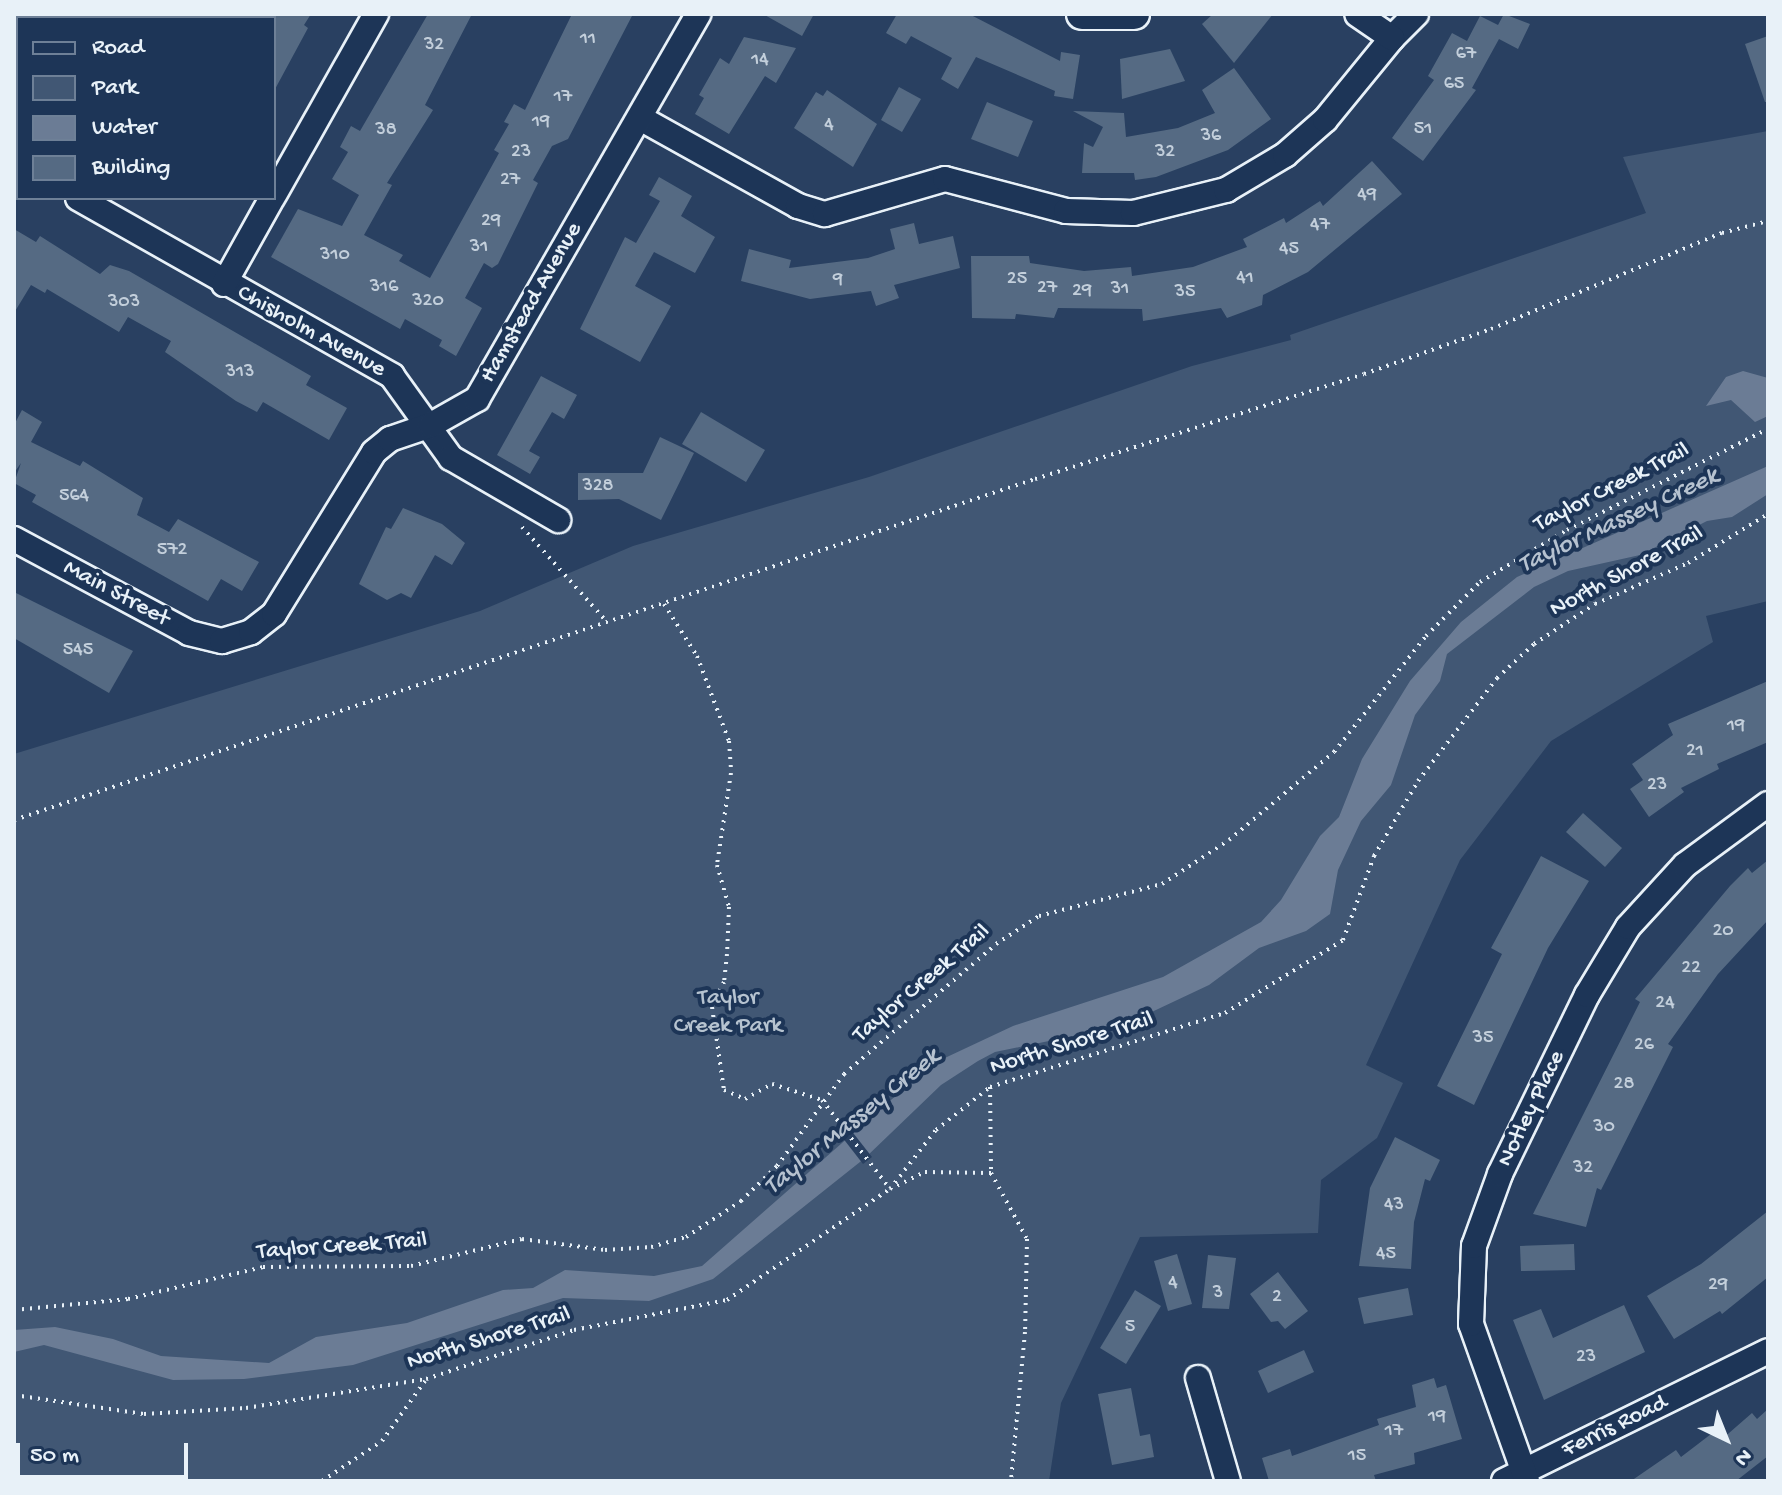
<!DOCTYPE html>
<html>
<head>
<meta charset="utf-8">
<style>
  body { margin:0 }
  #map { position:relative; width:1782px; height:1495px; overflow:hidden; background:#294061; font-family:"Gochi Hand",sans-serif }
  div>[style] { position:absolute }
  .green>* { inset:0; background:#415774 }
  .water>* { inset:0; background:#6b7c95 }
  .pier>* { inset:0; background:#294061 }
  .building>* { inset:0; background:#556a83 }
  .path>* { height:4px; margin-top:-2px; transform-origin:0; background:repeating-linear-gradient(90deg,#e8f1f8 0 2px,transparent 0 8px) }
  .roads { filter:drop-shadow(2px 0 #e8f1f8) drop-shadow(-2px 0 #e8f1f8) drop-shadow(0 2px #e8f1f8) drop-shadow(0 -2px #e8f1f8) }
  .minor>* { height:24px; margin:-12px; padding:0 12px; transform-origin:12px; border-radius:12px; background:#1d3557 }
  .tertiary>* { height:30px; margin:-15px; padding:0 15px; transform-origin:15px; border-radius:15px; background:#1d3557 }
  span { translate:-50% -50%; white-space:nowrap; text-align:center; line-height:1.15; -webkit-text-stroke:8px #1d3557; paint-order:stroke }
  .number-label { font-size:20px; color:#c3cfdb }
  .number-label span { -webkit-text-stroke-width:0 }
  .street-label { font-size:24px; color:#e8f1f8 }
  .park-label { font-size:24px; color:#b6c3d0 }
  .water-label { font-size:26px; color:#b6c2d0; font-style:italic }
  .frame { position:absolute; inset:0; border:16px solid #e8f1f8; pointer-events:none }
  .legend { position:absolute; left:16px; top:16px; width:260px; height:184px; box-sizing:border-box; background:#1d3557; border:2px solid #6e8097; margin:0; padding:10px 14px; list-style:none; font-size:24px; color:#e8f1f8 }
  .legend li { display:flex; align-items:center; gap:16px; height:40px }
  .legend b { width:40px; border:2px solid #6e8097 }
  .north { position:absolute; left:1686px; top:1399px; width:80px; height:80px; -webkit-text-stroke:6px #1d3557; paint-order:stroke; rotate:137deg; font-size:22px; font-weight:700; line-height:32px; text-align:center; color:#e8f1f8 }
  .north::after { content:''; display:block; margin:auto; width:28px; height:36px; background:#e8f1f8; clip-path:polygon(50% 0,100% 100%,50% 72%,0 100%) }
  .scale { position:absolute; left:16px; top:1443px; width:172px; height:36px; box-sizing:border-box; border:4px solid #e8f1f8; border-top:0; padding-left:10px; font-size:24px; line-height:28px; white-space:nowrap; color:#e8f1f8; -webkit-text-stroke:6px #1d3557; paint-order:stroke }
</style>
</head>
<body>
<div id="map">
  <div class="green">
    <i style="clip-path:polygon(1768px 131px,1768px 601px,1706px 616px,1713px 642px,1551px 741px,1460px 860px,1366px 1065px,1403px 1083px,1377px 1138px,1321px 1180px,1318px 1233px,1140px 1237px,1061px 1403px,1049px 1481px,14px 1481px,14px 754px,480px 611px,633px 546px,869px 477px,1192px 366px,1291px 340px,1290px 335px,1646px 213px,1623px 157px)"></i>
  </div>
  <div class="water">
    <i style="clip-path:polygon(1743px 371px,1768px 378px,1768px 416px,1755px 422px,1731px 400px,1706px 406px,1726px 377px)"></i>
    <i style="clip-path:polygon(1768px 466px,1768px 494px,1732px 517px,1707px 521px,1640px 555px,1568px 571px,1534px 587px,1447px 654px,1440px 681px,1415px 715px,1391px 785px,1361px 821px,1338px 870px,1330px 914px,1306px 931px,1259px 948px,1209px 985px,1122px 1026px,995px 1052px,978px 1061px,941px 1085px,865px 1158px,713px 1279px,649px 1301px,563px 1298px,353px 1365px,244px 1379px,173px 1380px,44px 1345px,14px 1352px,14px 1330px,55px 1327px,113px 1339px,161px 1356px,269px 1363px,316px 1337px,407px 1323px,503px 1290px,533px 1288px,565px 1270px,654px 1276px,702px 1266px,932px 1064px,1013px 1026px,1163px 977px,1261px 922px,1281px 900px,1320px 836px,1339px 817px,1362px 759px,1410px 681px,1461px 622px,1517px 577px)"></i>
  </div>
  <div class="pier">
    <i style="clip-path:polygon(850px 1129px,872px 1157px,863px 1164px,842px 1137px)"></i>
  </div>
  <div class="building">
    <i style="clip-path:polygon(274px 14px,311px 14px,304px 25px,308px 28px,274px 91px)"></i>
    <i style="clip-path:polygon(428px 14px,472px 14px,425px 105px,433px 110px,387px 183px,392px 185px,364px 235px,403px 255px,399px 261px,430px 278px,499px 153px,494px 150px,509px 124px,504px 122px,514px 104px,525px 110px,572px 14px,633px 14px,568px 139px,552px 146px,533px 180px,538px 183px,498px 264px,492px 268px,484px 263px,465px 298px,482px 308px,456px 356px,439px 346px,442px 340px,405px 319px,400px 329px,271px 257px,298px 209px,342px 226px,359px 195px,332px 179px,348px 152px,340px 147px,351px 126px,360px 131px)"></i>
    <i style="clip-path:polygon(763px 14px,814px 14px,802px 36px)"></i>
    <i style="clip-path:polygon(897px 14px,969px 14px,1060px 61px,1061px 52px,1080px 55px,1073px 99px,1054px 96px,1055px 91px,976px 57px,958px 89px,941px 79px,952px 58px,911px 36px,906px 44px,886px 33px)"></i>
    <i style="clip-path:polygon(1213px 14px,1273px 14px,1234px 63px,1202px 24px)"></i>
    <i style="clip-path:polygon(1504px 14px,1530px 24px,1518px 49px,1499px 39px,1472px 88px,1476px 90px,1423px 161px,1392px 138px,1434px 80px,1428px 76px,1452px 33px,1467px 41px,1480px 16px,1498px 25px)"></i>
    <i style="clip-path:polygon(1768px 36px,1768px 102px,1765px 102px,1745px 44px)"></i>
    <i style="clip-path:polygon(744px 37px,796px 48px,776px 83px,765px 76px,729px 134px,695px 114px,704px 98px,699px 95px,720px 58px,729px 64px)"></i>
    <i style="clip-path:polygon(1170px 49px,1185px 81px,1122px 99px,1120px 59px)"></i>
    <i style="clip-path:polygon(1234px 68px,1271px 119px,1228px 150px,1156px 177px,1135px 180px,1134px 173px,1082px 173px,1084px 143px,1093px 147px,1103px 127px,1073px 111px,1124px 113px,1126px 137px,1178px 128px,1215px 113px,1202px 90px)"></i>
    <i style="clip-path:polygon(899px 87px,921px 99px,902px 132px,881px 120px)"></i>
    <i style="clip-path:polygon(827px 90px,877px 124px,853px 167px,794px 128px,816px 92px,823px 96px)"></i>
    <i style="clip-path:polygon(987px 102px,1033px 121px,1018px 157px,971px 139px)"></i>
    <i style="clip-path:polygon(1372px 161px,1402px 194px,1308px 272px,1263px 295px,1262px 305px,1227px 318px,1221px 308px,1143px 321px,1142px 309px,1058px 308px,1054px 318px,1016px 314px,1015px 319px,972px 318px,971px 256px,1029px 256px,1030px 263px,1084px 271px,1131px 267px,1132px 276px,1193px 267px,1247px 247px,1243px 239px,1284px 218px,1286px 223px,1320px 201px,1323px 206px)"></i>
    <i style="clip-path:polygon(659px 177px,692px 196px,681px 216px,715px 237px,695px 273px,654px 252px,635px 286px,671px 306px,640px 362px,580px 329px,625px 237px,636px 243px,660px 201px,649px 195px)"></i>
    <i style="clip-path:polygon(914px 223px,919px 244px,953px 236px,960px 268px,894px 285px,899px 298px,876px 306px,871px 291px,810px 299px,741px 281px,749px 249px,791px 260px,789px 268px,868px 258px,895px 249px,890px 229px)"></i>
    <i style="clip-path:polygon(14px 229px,36px 242px,40px 236px,100px 274px,110px 265px,129px 271px,311px 376px,306px 385px,347px 408px,329px 440px,263px 402px,257px 412px,236px 401px,165px 352px,171px 341px,128px 317px,119px 332px,47px 289px,45px 293px,31px 285px,14px 313px)"></i>
    <i style="clip-path:polygon(541px 376px,577px 395px,564px 419px,552px 412px,529px 451px,540px 457px,530px 474px,497px 455px)"></i>
    <i style="clip-path:polygon(22px 410px,42px 422px,31px 442px,80px 466px,83px 461px,143px 498px,137px 515px,169px 532px,178px 519px,259px 562px,242px 591px,221px 579px,208px 601px,32px 502px,36px 495px,14px 483px,21px 463px,14px 473px,14px 425px)"></i>
    <i style="clip-path:polygon(701px 412px,765px 450px,746px 482px,682px 444px)"></i>
    <i style="clip-path:polygon(660px 437px,694px 453px,661px 520px,619px 499px,578px 500px,578px 473px,643px 473px)"></i>
    <i style="clip-path:polygon(403px 508px,442px 524px,465px 543px,452px 565px,435px 555px,411px 598px,401px 593px,387px 600px,359px 584px,386px 527px,391px 529px)"></i>
    <i style="clip-path:polygon(14px 592px,133px 651px,109px 693px,14px 638px)"></i>
    <i style="clip-path:polygon(1768px 681px,1768px 742px,1717px 764px,1719px 769px,1681px 788px,1684px 792px,1649px 817px,1630px 789px,1643px 780px,1632px 764px,1673px 735px,1668px 724px)"></i>
    <i style="clip-path:polygon(1583px 813px,1622px 848px,1605px 867px,1566px 832px)"></i>
    <i style="clip-path:polygon(1541px 856px,1589px 881px,1548px 948px,1474px 1105px,1437px 1086px,1502px 954px,1491px 948px)"></i>
    <i style="clip-path:polygon(1768px 860px,1768px 920px,1718px 974px,1668px 1044px,1673px 1047px,1601px 1190px,1597px 1188px,1586px 1227px,1533px 1214px,1640px 1002px,1635px 999px,1730px 886px,1748px 868px,1752px 873px)"></i>
    <i style="clip-path:polygon(1395px 1137px,1440px 1160px,1430px 1181px,1425px 1179px,1414px 1222px,1411px 1269px,1359px 1266px,1370px 1188px)"></i>
    <i style="clip-path:polygon(1768px 1211px,1768px 1277px,1722px 1314px,1720px 1311px,1674px 1339px,1647px 1296px,1701px 1264px)"></i>
    <i style="clip-path:polygon(1574px 1244px,1575px 1270px,1521px 1271px,1520px 1246px)"></i>
    <i style="clip-path:polygon(1177px 1254px,1192px 1304px,1168px 1311px,1154px 1261px)"></i>
    <i style="clip-path:polygon(1208px 1255px,1236px 1258px,1229px 1309px,1202px 1308px)"></i>
    <i style="clip-path:polygon(1278px 1272px,1308px 1311px,1285px 1329px,1278px 1321px,1271px 1322px,1250px 1294px)"></i>
    <i style="clip-path:polygon(1408px 1288px,1413px 1315px,1364px 1324px,1358px 1298px)"></i>
    <i style="clip-path:polygon(1135px 1290px,1161px 1306px,1126px 1364px,1100px 1348px)"></i>
    <i style="clip-path:polygon(1624px 1305px,1645px 1352px,1544px 1400px,1513px 1320px,1541px 1309px,1553px 1338px)"></i>
    <i style="clip-path:polygon(1304px 1350px,1314px 1372px,1268px 1393px,1258px 1371px)"></i>
    <i style="clip-path:polygon(1434px 1378px,1437px 1388px,1446px 1385px,1462px 1439px,1414px 1453px,1415px 1464px,1374px 1475px,1376px 1481px,1269px 1481px,1262px 1458px,1290px 1449px,1292px 1456px,1379px 1425px,1377px 1419px,1416px 1407px,1412px 1385px)"></i>
    <i style="clip-path:polygon(1131px 1388px,1140px 1436px,1150px 1434px,1154px 1457px,1112px 1465px,1098px 1394px)"></i>
    <i style="clip-path:polygon(1768px 1409px,1768px 1456px,1736px 1481px,1631px 1481px,1676px 1450px,1681px 1457px,1715px 1431px,1721px 1440px,1752px 1413px,1757px 1419px)"></i>
  </div>
  <div class="path">
    <i style="left:522px;top:527px;width:126px;rotate:48.2deg"></i>
    <i style="left:664px;top:604px;width:62px;rotate:57.6deg"></i>
    <i style="left:697px;top:656px;width:91px;rotate:69.4deg"></i>
    <i style="left:729px;top:741px;width:32px;rotate:86deg"></i>
    <i style="left:731px;top:773px;width:93px;rotate:98.7deg"></i>
    <i style="left:717px;top:865px;width:44px;rotate:74.1deg"></i>
    <i style="left:729px;top:907px;width:47px;rotate:92.4deg"></i>
    <i style="left:727px;top:954px;width:28px;rotate:96deg"></i>
    <i style="left:724px;top:982px;width:28px;rotate:116deg"></i>
    <i style="left:712px;top:1007px;width:84px;rotate:81.8deg"></i>
    <i style="left:724px;top:1090px;width:23px;rotate:23deg"></i>
    <i style="left:745px;top:1099px;width:31px;rotate:-29deg"></i>
    <i style="left:772px;top:1084px;width:52px;rotate:17.7deg"></i>
    <i style="left:822px;top:1100px;width:112px;rotate:52.6deg"></i>
    <i style="left:890px;top:1189px;width:39px;rotate:-26deg"></i>
    <i style="left:925px;top:1172px;width:66px;rotate:0.9deg"></i>
    <i style="left:14px;top:820px;width:1076px;rotate:-18.47deg"></i>
    <i style="left:1035px;top:479px;width:345px;rotate:-17.7deg"></i>
    <i style="left:1364px;top:374px;width:135px;rotate:-19.5deg"></i>
    <i style="left:1491px;top:329px;width:250px;rotate:-22.6deg"></i>
    <i style="left:1722px;top:233px;width:48px;rotate:-14.6deg"></i>
    <i style="left:990px;top:1087px;width:86px;rotate:89.3deg"></i>
    <i style="left:991px;top:1173px;width:75px;rotate:61.4deg"></i>
    <i style="left:1027px;top:1239px;width:93px;rotate:91.2deg"></i>
    <i style="left:1025px;top:1332px;width:150px;rotate:95.4deg"></i>
    <i style="left:14px;top:1310px;width:115px;rotate:-5.5deg"></i>
    <i style="left:128px;top:1299px;width:139px;rotate:-13.3deg"></i>
    <i style="left:263px;top:1267px;width:148px;rotate:-0.4deg"></i>
    <i style="left:411px;top:1266px;width:114px;rotate:-13.7deg"></i>
    <i style="left:522px;top:1239px;width:84px;rotate:7.5deg"></i>
    <i style="left:605px;top:1250px;width:46px;rotate:-3.7deg"></i>
    <i style="left:651px;top:1247px;width:36px;rotate:-16deg"></i>
    <i style="left:686px;top:1237px;width:66px;rotate:-33.2deg"></i>
    <i style="left:741px;top:1201px;width:50px;rotate:-44.2deg"></i>
    <i style="left:777px;top:1166px;width:114px;rotate:-53.9deg"></i>
    <i style="left:844px;top:1074px;width:200px;rotate:-40.5deg"></i>
    <i style="left:996px;top:944px;width:51px;rotate:-33.1deg"></i>
    <i style="left:1039px;top:916px;width:127px;rotate:-14.6deg"></i>
    <i style="left:1162px;top:884px;width:80px;rotate:-33.3deg"></i>
    <i style="left:1229px;top:840px;width:137px;rotate:-40deg"></i>
    <i style="left:1334px;top:752px;width:148px;rotate:-51.6deg"></i>
    <i style="left:1426px;top:636px;width:76px;rotate:-45deg"></i>
    <i style="left:1480px;top:582px;width:101px;rotate:-30.9deg"></i>
    <i style="left:1567px;top:530px;width:225px;rotate:-26.7deg"></i>
    <i style="left:14px;top:1395px;width:131px;rotate:8.3deg"></i>
    <i style="left:144px;top:1414px;width:102px;rotate:-3.4deg"></i>
    <i style="left:246px;top:1408px;width:182px;rotate:-9.2deg"></i>
    <i style="left:426px;top:1379px;width:156px;rotate:-18.3deg"></i>
    <i style="left:574px;top:1330px;width:156px;rotate:-11.1deg"></i>
    <i style="left:727px;top:1300px;width:197px;rotate:-34.3deg"></i>
    <i style="left:890px;top:1189px;width:75px;rotate:-52.1deg"></i>
    <i style="left:936px;top:1130px;width:69px;rotate:-38.5deg"></i>
    <i style="left:990px;top:1087px;width:246px;rotate:-17.5deg"></i>
    <i style="left:1225px;top:1013px;width:139px;rotate:-31.7deg"></i>
    <i style="left:1343px;top:940px;width:90px;rotate:-69.7deg"></i>
    <i style="left:1374px;top:856px;width:87px;rotate:-59.6deg"></i>
    <i style="left:1418px;top:781px;width:130px;rotate:-52.5deg"></i>
    <i style="left:1497px;top:678px;width:50px;rotate:-42.6deg"></i>
    <i style="left:1534px;top:644px;width:73px;rotate:-33.3deg"></i>
    <i style="left:1595px;top:604px;width:102px;rotate:-23.8deg"></i>
    <i style="left:1688px;top:563px;width:94px;rotate:-31.5deg"></i>
    <i style="left:322px;top:1481px;width:72px;rotate:-33.7deg"></i>
    <i style="left:382px;top:1441px;width:74px;rotate:-54.4deg"></i>
  </div>
  <div class="roads">
    <div class="minor">
      <i style="left:55px;top:18px;width:4px;rotate:-63deg"></i>
      <i style="left:1392px;top:38px;width:34px;rotate:-45deg"></i>
      <i style="left:14px;top:91px;width:8px;rotate:-60deg"></i>
      <i style="left:640px;top:118px;width:181px;rotate:29.1deg"></i>
      <i style="left:798px;top:206px;width:28px;rotate:17deg"></i>
      <i style="left:825px;top:214px;width:125px;rotate:-16.3deg"></i>
      <i style="left:945px;top:179px;width:125px;rotate:14.8deg"></i>
      <i style="left:1066px;top:211px;width:67px;rotate:1.7deg"></i>
      <i style="left:1133px;top:213px;width:96px;rotate:-13.9deg"></i>
      <i style="left:1226px;top:190px;width:69px;rotate:-30.7deg"></i>
      <i style="left:1285px;top:155px;width:53px;rotate:-41.2deg"></i>
      <i style="left:1325px;top:120px;width:106px;rotate:-50.7deg"></i>
      <i style="left:1392px;top:38px;width:42px;rotate:-145.6deg"></i>
      <i style="left:14px;top:160px;width:5px;rotate:37deg"></i>
      <i style="left:274px;top:195px;width:208px;rotate:-60.6deg"></i>
      <i style="left:78px;top:198px;width:361px;rotate:29.5deg"></i>
      <i style="left:392px;top:376px;width:101px;rotate:54.3deg"></i>
      <i style="left:451px;top:458px;width:124px;rotate:30.1deg"></i>
      <i style="left:224px;top:284px;width:98px;rotate:-60.8deg"></i>
      <i style="left:14px;top:539px;width:199px;rotate:28.2deg"></i>
      <i style="left:189px;top:633px;width:34px;rotate:14deg"></i>
      <i style="left:222px;top:641px;width:30px;rotate:-17deg"></i>
      <i style="left:251px;top:632px;width:29px;rotate:-38deg"></i>
      <i style="left:274px;top:614px;width:190px;rotate:-58.3deg"></i>
      <i style="left:374px;top:452px;width:21px;rotate:-39deg"></i>
      <i style="left:390px;top:439px;width:43px;rotate:-18.9deg"></i>
      <i style="left:431px;top:425px;width:53px;rotate:-29.5deg"></i>
      <i style="left:477px;top:399px;width:444px;rotate:-60.1deg"></i>
      <i style="left:1198px;top:1378px;width:107px;rotate:73.8deg"></i>
      <i style="left:1504px;top:1481px;width:294px;rotate:-26.2deg"></i>
      <i style="left:1527px;top:1481px;width:167px;rotate:-109.6deg"></i>
      <i style="left:1471px;top:1324px;width:78px;rotate:-87.8deg"></i>
      <i style="left:1474px;top:1246px;width:77px;rotate:-70.1deg"></i>
      <i style="left:1500px;top:1174px;width:199px;rotate:-64.1deg"></i>
      <i style="left:1587px;top:995px;width:79px;rotate:-58.9deg"></i>
      <i style="left:1628px;top:927px;width:84px;rotate:-47.4deg"></i>
      <i style="left:1685px;top:865px;width:103px;rotate:-36.3deg"></i>
    </div>
    <div class="tertiary">
      <i style="left:1082px;top:14px;width:52px"></i>
    </div>
  </div>
  <div class="number-label">
    <span style="left:588px;top:39px">11</span>
    <span style="left:434px;top:45px">32</span>
    <span style="left:1466px;top:54px">67</span>
    <span style="left:760px;top:60px">14</span>
    <span style="left:1454px;top:84px">65</span>
    <span style="left:563px;top:97px">17</span>
    <span style="left:541px;top:122px">19</span>
    <span style="left:829px;top:125px">4</span>
    <span style="left:1423px;top:129px">51</span>
    <span style="left:386px;top:130px">38</span>
    <span style="left:1211px;top:136px">36</span>
    <span style="left:521px;top:152px">23</span>
    <span style="left:1165px;top:152px">32</span>
    <span style="left:510px;top:180px">27</span>
    <span style="left:1367px;top:195px">49</span>
    <span style="left:491px;top:221px">29</span>
    <span style="left:1320px;top:225px">47</span>
    <span style="left:479px;top:247px">31</span>
    <span style="left:1289px;top:249px">45</span>
    <span style="left:335px;top:255px">310</span>
    <span style="left:1245px;top:278px">41</span>
    <span style="left:1017px;top:279px">25</span>
    <span style="left:838px;top:280px">9</span>
    <span style="left:384px;top:287px">316</span>
    <span style="left:1047px;top:288px">27</span>
    <span style="left:1120px;top:289px">31</span>
    <span style="left:1082px;top:291px">29</span>
    <span style="left:1185px;top:292px">35</span>
    <span style="left:428px;top:301px">320</span>
    <span style="left:124px;top:302px">303</span>
    <span style="left:240px;top:372px">313</span>
    <span style="left:598px;top:486px">328</span>
    <span style="left:74px;top:496px">564</span>
    <span style="left:172px;top:550px">572</span>
    <span style="left:78px;top:650px">545</span>
    <span style="left:1736px;top:726px">19</span>
    <span style="left:1695px;top:751px">21</span>
    <span style="left:1657px;top:785px">23</span>
    <span style="left:1723px;top:931px">20</span>
    <span style="left:1691px;top:968px">22</span>
    <span style="left:1665px;top:1003px">24</span>
    <span style="left:1483px;top:1038px">35</span>
    <span style="left:1644px;top:1045px">26</span>
    <span style="left:1624px;top:1084px">28</span>
    <span style="left:1604px;top:1127px">30</span>
    <span style="left:1583px;top:1168px">32</span>
    <span style="left:1394px;top:1205px">43</span>
    <span style="left:1386px;top:1254px">45</span>
    <span style="left:1173px;top:1283px">4</span>
    <span style="left:1718px;top:1285px">29</span>
    <span style="left:1218px;top:1293px">3</span>
    <span style="left:1277px;top:1297px">2</span>
    <span style="left:1130px;top:1327px">5</span>
    <span style="left:1586px;top:1357px">23</span>
    <span style="left:1437px;top:1417px">19</span>
    <span style="left:1394px;top:1431px">17</span>
    <span style="left:1357px;top:1456px">15</span>
  </div>
  <div class="street-label">
    <span style="left:532px;top:303px;rotate:-60deg">Hamstead Avenue</span>
    <span style="left:311px;top:332px;rotate:29deg">Chisholm Avenue</span>
    <span style="left:1612px;top:488px;rotate:-27deg">Taylor Creek Trail</span>
    <span style="left:1627px;top:572px;rotate:-28deg">North Shore Trail</span>
    <span style="left:116px;top:594px;rotate:28deg">Main Street</span>
    <span style="left:922px;top:984px;rotate:-40deg">Taylor Creek Trail</span>
    <span style="left:1072px;top:1044px;rotate:-17deg">North Shore Trail</span>
    <span style="left:1532px;top:1109px;rotate:-64deg">Notley Place</span>
    <span style="left:342px;top:1247px;rotate:-4deg">Taylor Creek Trail</span>
    <span style="left:489px;top:1339px;rotate:-17deg">North Shore Trail</span>
    <span style="left:1615px;top:1427px;rotate:-26deg">Ferris Road</span>
  </div>
  <div class="park-label">
    <span style="left:728px;top:1013px">Taylor<br>Creek Park</span>
  </div>
  <div class="water-label">
    <span style="left:1619px;top:522px;rotate:-25deg">Taylor Massey Creek</span>
    <span style="left:853px;top:1123px;rotate:-39deg">Taylor Massey Creek</span>
  </div>
  <div class="frame"></div>
  <ul class="legend">
  <li><b style="height:10px;background:#1d3557"></b>Road</li>
  <li><b style="height:22px;background:#415774"></b>Park</li>
  <li><b style="height:22px;background:#6b7c95"></b>Water</li>
  <li><b style="height:22px;background:#556a83"></b>Building</li>
  </ul>
  <div class="north">N</div>
  <div class="scale">50 m</div>
</div>
</body>
</html>
